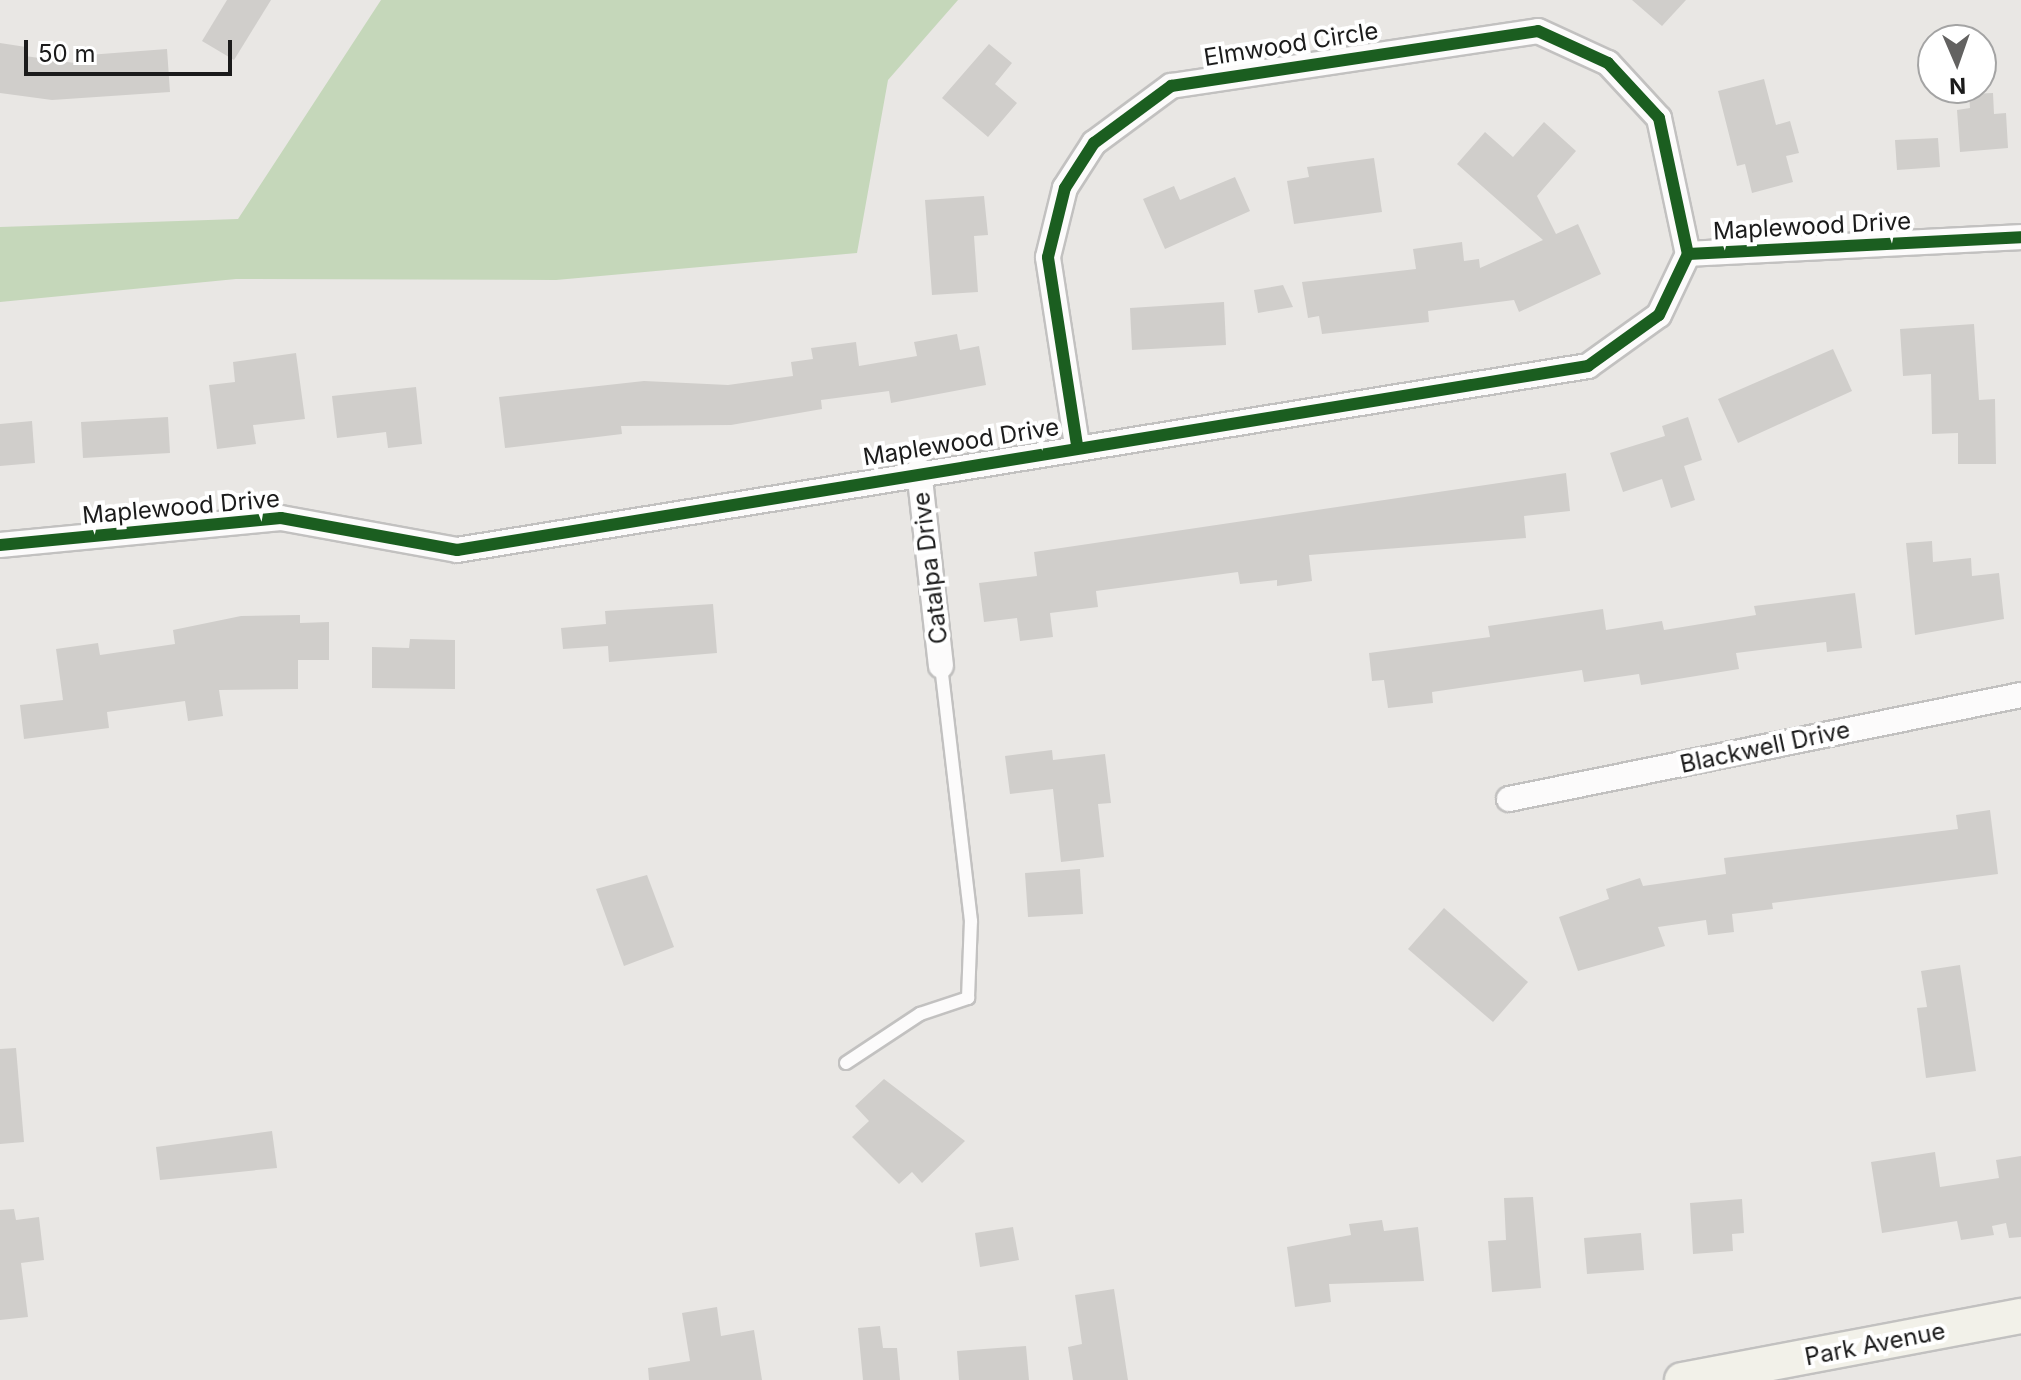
<!DOCTYPE html>
<html>
<head>
<meta charset="utf-8">
<style>
  body { margin:0 }
  #map { position:relative; width:2021px; height:1380px; overflow:hidden; background:#e9e7e4; font-family:Inter,sans-serif }
  div>[style] { position:absolute }
  .forest>* { inset:0; background:#c5d7ba }
  .building>* { inset:0; background:#d0cecb }
  .roads { filter:drop-shadow(2px 0 #c2c1c0) drop-shadow(-2px 0 #c2c1c0) drop-shadow(0 2px #c2c1c0) drop-shadow(0 -2px #c2c1c0) }
  .lane>* { height:12px; margin:-6px; padding:0 6px; transform-origin:6px; border-radius:6px; background:#fcfbfb }
  .street>* { height:24px; margin:-12px; padding:0 12px; transform-origin:12px; border-radius:12px; background:#fcfbfb }
  .secondary>* { height:34px; margin:-17px; padding:0 17px; transform-origin:17px; border-radius:17px; background:#f2f1e9 }
  .cycleway>* { height:12px; margin:-6px; padding:0 6px; transform-origin:6px; border-radius:6px; background:#1b5e20 }
  span { translate:-50% -50%; white-space:nowrap; text-align:center; line-height:1.15; -webkit-text-stroke:8px #fff; paint-order:stroke }
  .street-label { font-size:24px; color:#1b1b1b }
  .north { position:absolute; left:1917px; top:24px; width:80px; height:80px; box-sizing:border-box; background:#fff; border:2px solid #a4a4a4; border-radius:50%; rotate:178deg; font-size:22px; font-weight:700; line-height:32px; text-align:center; color:#1b1b1b }
  .north::after { content:''; display:block; margin:auto; width:28px; height:36px; background:#636261; clip-path:polygon(50% 0,100% 100%,50% 72%,0 100%) }
  .scale { position:absolute; left:24px; top:40px; width:208px; height:36px; box-sizing:border-box; border:4px solid #1b1b1b; border-top:0; padding-left:10px; font-size:24px; line-height:28px; white-space:nowrap; color:#1b1b1b; -webkit-text-stroke:6px #fff; paint-order:stroke }
</style>
</head>
<body>
<div id="map">
  <div class="forest">
    <i style="clip-path:polygon(381px 0,958px 0,888px 80px,857px 253px,556px 280px,236px 279px,0 302px,0 227px,238px 219px)"></i>
  </div>
  <div class="building">
    <i style="clip-path:polygon(227px 0,271px 0,234px 60px,202px 41px)"></i>
    <i style="clip-path:polygon(1632px 0,1686px 0,1662px 26px)"></i>
    <i style="clip-path:polygon(0 43px,26px 47px,25px 56px,89px 65px,88px 55px,167px 49px,170px 92px,52px 100px,0 93px)"></i>
    <i style="clip-path:polygon(989px 44px,1012px 63px,995px 84px,1017px 103px,988px 137px,942px 98px)"></i>
    <i style="clip-path:polygon(1764px 79px,1776px 125px,1790px 121px,1799px 153px,1786px 156px,1793px 182px,1752px 193px,1745px 164px,1737px 166px,1718px 91px)"></i>
    <i style="clip-path:polygon(1993px 93px,1994px 114px,2006px 113px,2008px 148px,1960px 152px,1957px 110px,1970px 108px,1969px 94px)"></i>
    <i style="clip-path:polygon(1544px 122px,1576px 151px,1537px 196px,1556px 234px,1578px 224px,1601px 274px,1519px 312px,1514px 300px,1428px 311px,1429px 322px,1322px 334px,1319px 316px,1308px 318px,1302px 282px,1416px 269px,1413px 249px,1462px 242px,1464px 261px,1479px 259px,1480px 268px,1543px 240px,1457px 164px,1485px 132px,1513px 157px)"></i>
    <i style="clip-path:polygon(1938px 138px,1940px 167px,1897px 170px,1895px 140px)"></i>
    <i style="clip-path:polygon(1374px 158px,1382px 212px,1294px 224px,1287px 181px,1309px 177px,1307px 167px)"></i>
    <i style="clip-path:polygon(1235px 177px,1250px 211px,1165px 249px,1143px 199px,1174px 186px,1180px 200px)"></i>
    <i style="clip-path:polygon(984px 196px,988px 235px,974px 236px,978px 292px,932px 295px,925px 200px)"></i>
    <i style="clip-path:polygon(1283px 285px,1293px 307px,1258px 313px,1254px 290px)"></i>
    <i style="clip-path:polygon(1224px 302px,1226px 345px,1132px 350px,1130px 308px)"></i>
    <i style="clip-path:polygon(1974px 324px,1979px 400px,1995px 399px,1996px 464px,1958px 464px,1958px 433px,1932px 434px,1931px 374px,1903px 376px,1900px 329px)"></i>
    <i style="clip-path:polygon(957px 334px,960px 350px,979px 346px,986px 385px,891px 403px,889px 391px,821px 400px,822px 409px,731px 425px,621px 426px,622px 434px,505px 448px,499px 397px,644px 381px,728px 385px,793px 376px,791px 362px,813px 359px,811px 348px,856px 342px,859px 366px,917px 356px,914px 342px)"></i>
    <i style="clip-path:polygon(1833px 349px,1852px 391px,1738px 443px,1718px 399px)"></i>
    <i style="clip-path:polygon(296px 353px,305px 419px,253px 425px,256px 444px,217px 449px,209px 385px,235px 382px,233px 362px)"></i>
    <i style="clip-path:polygon(416px 387px,422px 444px,388px 448px,386px 432px,337px 438px,332px 396px)"></i>
    <i style="clip-path:polygon(168px 417px,170px 453px,83px 458px,81px 422px)"></i>
    <i style="clip-path:polygon(1688px 417px,1702px 460px,1684px 466px,1695px 500px,1671px 508px,1662px 479px,1623px 492px,1610px 453px,1665px 436px,1662px 426px)"></i>
    <i style="clip-path:polygon(32px 421px,35px 463px,0 466px,0 424px)"></i>
    <i style="clip-path:polygon(1566px 473px,1570px 511px,1524px 516px,1526px 538px,1309px 555px,1312px 581px,1277px 586px,1277px 580px,1240px 584px,1238px 572px,1096px 591px,1098px 607px,1050px 613px,1053px 637px,1020px 641px,1017px 618px,984px 622px,979px 583px,1037px 576px,1034px 552px)"></i>
    <i style="clip-path:polygon(1932px 541px,1933px 562px,1971px 558px,1972px 576px,1999px 573px,2004px 619px,1915px 635px,1906px 543px)"></i>
    <i style="clip-path:polygon(1855px 593px,1862px 648px,1827px 652px,1826px 642px,1736px 653px,1739px 669px,1641px 685px,1639px 674px,1584px 682px,1582px 670px,1432px 692px,1433px 703px,1388px 708px,1384px 680px,1372px 681px,1369px 653px,1490px 637px,1488px 626px,1603px 609px,1606px 630px,1662px 621px,1664px 630px,1756px 615px,1754px 606px)"></i>
    <i style="clip-path:polygon(713px 604px,717px 653px,609px 662px,608px 646px,563px 649px,561px 628px,606px 624px,605px 611px)"></i>
    <i style="clip-path:polygon(300px 615px,300px 623px,329px 622px,329px 660px,298px 660px,298px 689px,219px 690px,223px 716px,188px 721px,185px 701px,107px 712px,109px 728px,24px 739px,20px 705px,63px 700px,56px 649px,98px 643px,100px 655px,175px 644px,173px 630px,241px 616px)"></i>
    <i style="clip-path:polygon(410px 639px,455px 640px,455px 689px,372px 688px,372px 647px,409px 648px)"></i>
    <i style="clip-path:polygon(1052px 750px,1053px 760px,1105px 754px,1111px 803px,1098px 804px,1104px 857px,1061px 862px,1053px 789px,1010px 794px,1005px 756px)"></i>
    <i style="clip-path:polygon(1990px 810px,1998px 874px,1772px 903px,1773px 909px,1732px 914px,1734px 932px,1708px 935px,1706px 920px,1658px 927px,1665px 946px,1578px 971px,1559px 917px,1609px 899px,1606px 889px,1640px 878px,1643px 886px,1726px 874px,1724px 858px,1958px 829px,1956px 815px)"></i>
    <i style="clip-path:polygon(1080px 869px,1083px 914px,1028px 917px,1025px 873px)"></i>
    <i style="clip-path:polygon(647px 875px,674px 947px,624px 966px,596px 889px)"></i>
    <i style="clip-path:polygon(1444px 908px,1528px 982px,1493px 1022px,1408px 949px)"></i>
    <i style="clip-path:polygon(1960px 965px,1976px 1071px,1926px 1078px,1917px 1008px,1927px 1007px,1921px 971px)"></i>
    <i style="clip-path:polygon(16px 1048px,24px 1142px,0 1144px,0 1049px)"></i>
    <i style="clip-path:polygon(884px 1079px,965px 1141px,922px 1183px,912px 1172px,899px 1184px,852px 1137px,869px 1121px,855px 1106px)"></i>
    <i style="clip-path:polygon(272px 1131px,277px 1168px,160px 1180px,156px 1147px)"></i>
    <i style="clip-path:polygon(1935px 1152px,1940px 1187px,1999px 1178px,1996px 1160px,2021px 1156px,2021px 1237px,2009px 1238px,2006px 1223px,1992px 1226px,1994px 1235px,1961px 1240px,1957px 1221px,1882px 1233px,1871px 1162px)"></i>
    <i style="clip-path:polygon(1533px 1197px,1541px 1288px,1492px 1292px,1488px 1241px,1506px 1240px,1504px 1198px)"></i>
    <i style="clip-path:polygon(1742px 1199px,1744px 1233px,1732px 1234px,1733px 1251px,1693px 1254px,1690px 1203px)"></i>
    <i style="clip-path:polygon(14px 1209px,16px 1220px,39px 1217px,44px 1260px,21px 1263px,28px 1317px,0 1320px,0 1210px)"></i>
    <i style="clip-path:polygon(1382px 1220px,1384px 1231px,1418px 1227px,1424px 1281px,1329px 1284px,1331px 1302px,1295px 1307px,1287px 1247px,1351px 1235px,1349px 1224px)"></i>
    <i style="clip-path:polygon(1013px 1227px,1019px 1260px,980px 1267px,975px 1233px)"></i>
    <i style="clip-path:polygon(1641px 1233px,1644px 1270px,1587px 1274px,1584px 1238px)"></i>
    <i style="clip-path:polygon(1114px 1289px,1128px 1380px,1073px 1380px,1068px 1347px,1082px 1344px,1075px 1295px)"></i>
    <i style="clip-path:polygon(717px 1307px,721px 1336px,754px 1330px,762px 1380px,649px 1380px,648px 1368px,690px 1361px,682px 1313px)"></i>
    <i style="clip-path:polygon(880px 1326px,883px 1348px,897px 1348px,900px 1380px,863px 1380px,858px 1328px)"></i>
    <i style="clip-path:polygon(1026px 1346px,1029px 1380px,959px 1380px,957px 1351px)"></i>
  </div>
  <div class="roads">
    <div class="lane">
      <i style="left:846px;top:1063px;width:89px;rotate:-33.5deg"></i>
      <i style="left:920px;top:1014px;width:51px;rotate:-18.4deg"></i>
      <i style="left:968px;top:998px;width:77px;rotate:-87.8deg"></i>
      <i style="left:971px;top:921px;width:257px;rotate:-96.7deg"></i>
    </div>
    <div class="street">
      <i style="left:1077px;top:445px;width:190px;rotate:-98.8deg"></i>
      <i style="left:1048px;top:257px;width:71px;rotate:-76.2deg"></i>
      <i style="left:1065px;top:188px;width:54px;rotate:-57.2deg"></i>
      <i style="left:1094px;top:143px;width:96px;rotate:-36.5deg"></i>
      <i style="left:1171px;top:86px;width:371px;rotate:-8.5deg"></i>
      <i style="left:1538px;top:31px;width:77px;rotate:24.6deg"></i>
      <i style="left:1608px;top:63px;width:75px;rotate:47.2deg"></i>
      <i style="left:1659px;top:118px;width:139px;rotate:78deg"></i>
      <i style="left:919px;top:470px;width:197px;rotate:83.6deg"></i>
      <i style="left:0;top:545px;width:282px;rotate:-5.5deg"></i>
      <i style="left:281px;top:518px;width:179px;rotate:10.3deg"></i>
      <i style="left:457px;top:550px;width:1146px;rotate:-9.24deg"></i>
      <i style="left:1588px;top:366px;width:87px;rotate:-35.7deg"></i>
      <i style="left:1659px;top:315px;width:68px;rotate:-64.6deg"></i>
      <i style="left:1688px;top:254px;width:333px;rotate:-2.9deg"></i>
      <i style="left:1509px;top:799px;width:522px;rotate:-11.48deg"></i>
    </div>
    <div class="secondary">
      <i style="left:1682px;top:1380px;width:345px;rotate:-10.7deg"></i>
    </div>
  </div>
  <div class="cycleway">
    <i style="left:1077px;top:445px;width:190px;rotate:-98.8deg"></i>
    <i style="left:1048px;top:257px;width:71px;rotate:-76.2deg"></i>
    <i style="left:1065px;top:188px;width:54px;rotate:-57.2deg"></i>
    <i style="left:1094px;top:143px;width:96px;rotate:-36.5deg"></i>
    <i style="left:1171px;top:86px;width:371px;rotate:-8.5deg"></i>
    <i style="left:1538px;top:31px;width:77px;rotate:24.6deg"></i>
    <i style="left:1608px;top:63px;width:75px;rotate:47.2deg"></i>
    <i style="left:1659px;top:118px;width:139px;rotate:78deg"></i>
    <i style="left:0;top:545px;width:282px;rotate:-5.5deg"></i>
    <i style="left:281px;top:518px;width:179px;rotate:10.3deg"></i>
    <i style="left:457px;top:550px;width:1146px;rotate:-9.24deg"></i>
    <i style="left:1588px;top:366px;width:87px;rotate:-35.7deg"></i>
    <i style="left:1659px;top:315px;width:68px;rotate:-64.6deg"></i>
    <i style="left:1688px;top:254px;width:333px;rotate:-2.9deg"></i>
  </div>
  <div class="street-label">
    <span style="left:1291px;top:44px;rotate:-9deg">Elmwood Circle</span>
    <span style="left:1812px;top:226px;rotate:-3deg">Maplewood Drive</span>
    <span style="left:961px;top:442px;rotate:-9deg">Maplewood Drive</span>
    <span style="left:181px;top:507px;rotate:-5deg">Maplewood Drive</span>
    <span style="left:930px;top:568px;rotate:-97deg">Catalpa Drive</span>
    <span style="left:1765px;top:747px;rotate:-12deg">Blackwell Drive</span>
    <span style="left:1875px;top:1344px;rotate:-11deg">Park Avenue</span>
  </div>
  <div class="north">N</div>
  <div class="scale">50 m</div>
</div>
</body>
</html>
